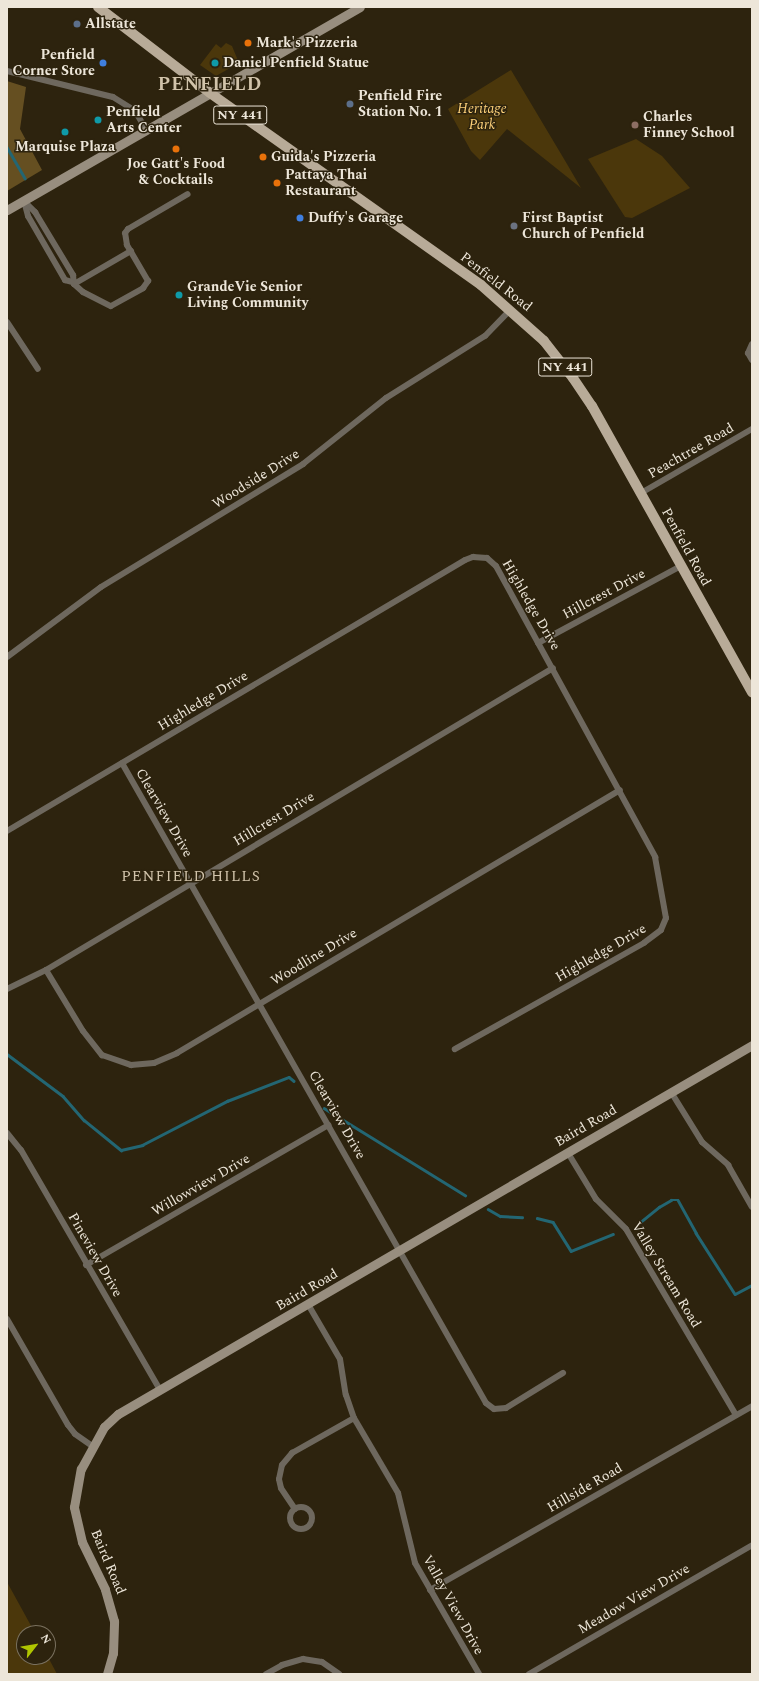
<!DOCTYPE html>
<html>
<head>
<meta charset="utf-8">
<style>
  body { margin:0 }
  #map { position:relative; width:759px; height:1681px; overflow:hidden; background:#2d230e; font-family:Spectral,serif }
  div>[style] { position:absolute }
  .green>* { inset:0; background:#4b370b }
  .forest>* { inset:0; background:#654f21 }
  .stream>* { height:2.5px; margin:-1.25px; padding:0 1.25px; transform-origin:1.25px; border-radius:1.25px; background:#236673 }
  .street>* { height:6px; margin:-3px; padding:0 3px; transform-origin:3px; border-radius:3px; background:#6e685e }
  .street>.ring { margin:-3px; padding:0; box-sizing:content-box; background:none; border:6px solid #6e685e; border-radius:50% }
  .secondary>* { height:9px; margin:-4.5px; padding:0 4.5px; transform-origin:4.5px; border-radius:4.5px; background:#988e7f }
  .primary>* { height:10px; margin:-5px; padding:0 5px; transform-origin:5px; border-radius:5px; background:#b8ab98 }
  .dots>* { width:11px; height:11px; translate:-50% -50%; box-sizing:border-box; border:2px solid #2d230e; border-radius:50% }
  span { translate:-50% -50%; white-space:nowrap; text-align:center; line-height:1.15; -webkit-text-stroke:3px #2d230e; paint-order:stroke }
  .shield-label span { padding:1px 3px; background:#2d230e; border:1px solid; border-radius:3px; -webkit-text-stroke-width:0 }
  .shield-label { font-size:13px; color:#ede6d9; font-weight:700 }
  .poi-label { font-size:14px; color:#ede6d9; font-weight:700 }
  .left { translate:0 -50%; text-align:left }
  .right { translate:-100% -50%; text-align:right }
  .park-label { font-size:14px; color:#fcd079; font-style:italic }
  .street-label { font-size:14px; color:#ede6d9 }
  .neighbourhood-label { font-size:15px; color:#d1c3aa; letter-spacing:1px }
  .district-label { font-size:18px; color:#d1c3aa; font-weight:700; letter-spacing:1px }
  .frame { position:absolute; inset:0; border:8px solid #ede6d9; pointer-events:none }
  .north { position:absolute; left:16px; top:1625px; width:40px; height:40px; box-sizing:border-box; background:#2d230e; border:1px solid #7a715f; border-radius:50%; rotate:59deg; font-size:11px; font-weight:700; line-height:16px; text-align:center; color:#ede6d9 }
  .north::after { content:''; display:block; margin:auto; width:14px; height:18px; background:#b0c500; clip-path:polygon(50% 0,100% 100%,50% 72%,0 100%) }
</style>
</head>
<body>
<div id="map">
  <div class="green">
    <i style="clip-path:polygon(226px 43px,232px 46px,239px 63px,216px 76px,200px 65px,216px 44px,221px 48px)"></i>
    <i style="clip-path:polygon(511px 70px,567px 164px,581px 188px,507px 129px,480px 160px,471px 151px,448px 109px)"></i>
    <i style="clip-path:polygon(636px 139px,662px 156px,690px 188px,632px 218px,625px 217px,588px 159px)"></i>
    <i style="clip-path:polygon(7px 1582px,35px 1633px,24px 1633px,24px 1657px,48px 1657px,57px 1674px,7px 1674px)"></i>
  </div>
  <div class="forest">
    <i style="clip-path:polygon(7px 81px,26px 87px,20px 129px,42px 170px,7px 191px)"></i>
  </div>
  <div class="stream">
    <i style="left:7px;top:147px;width:36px;rotate:60deg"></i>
    <i style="left:7px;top:1054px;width:70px;rotate:36.9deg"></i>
    <i style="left:63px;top:1096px;width:32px;rotate:49deg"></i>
    <i style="left:84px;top:1120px;width:48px;rotate:39deg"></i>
    <i style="left:121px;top:1150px;width:22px;rotate:-13deg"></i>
    <i style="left:142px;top:1145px;width:96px;rotate:-27.4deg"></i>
    <i style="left:227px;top:1101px;width:66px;rotate:-21.2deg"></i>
    <i style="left:289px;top:1077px;width:6px;rotate:39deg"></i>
    <i style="left:324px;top:1108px;width:166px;rotate:31.7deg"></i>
    <i style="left:488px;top:1209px;width:14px;rotate:30deg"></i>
    <i style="left:500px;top:1216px;width:22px;rotate:3deg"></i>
    <i style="left:537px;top:1218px;width:16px;rotate:14deg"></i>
    <i style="left:553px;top:1222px;width:34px;rotate:58deg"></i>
    <i style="left:571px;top:1251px;width:45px;rotate:-22deg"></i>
    <i style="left:638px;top:1224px;width:27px;rotate:-39deg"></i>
    <i style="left:659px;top:1207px;width:14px;rotate:-30deg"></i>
    <i style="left:671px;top:1200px;width:7px"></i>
    <i style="left:678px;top:1200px;width:38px;rotate:61deg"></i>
    <i style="left:696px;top:1233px;width:72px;rotate:57.4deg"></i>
    <i style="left:735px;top:1294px;width:19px;rotate:-28deg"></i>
  </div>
  <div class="street">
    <i style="left:7px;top:71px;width:109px;rotate:13.8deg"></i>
    <i style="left:113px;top:97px;width:26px;rotate:32deg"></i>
    <i style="left:135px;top:111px;width:21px;rotate:59deg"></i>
    <i style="left:24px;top:201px;width:16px;rotate:45deg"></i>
    <i style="left:35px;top:212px;width:74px;rotate:58.9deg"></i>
    <i style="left:73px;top:275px;width:9px;rotate:84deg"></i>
    <i style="left:74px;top:284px;width:12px;rotate:42deg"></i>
    <i style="left:83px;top:292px;width:31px;rotate:27deg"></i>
    <i style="left:111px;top:306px;width:37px;rotate:-29deg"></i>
    <i style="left:143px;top:288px;width:9px;rotate:-54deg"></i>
    <i style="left:148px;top:281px;width:42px;rotate:-120.3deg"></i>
    <i style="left:127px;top:245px;width:12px;rotate:-99deg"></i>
    <i style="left:125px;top:233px;width:5px;rotate:-53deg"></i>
    <i style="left:128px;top:229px;width:69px;rotate:-30.3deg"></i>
    <i style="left:24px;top:201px;width:16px;rotate:75deg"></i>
    <i style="left:28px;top:216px;width:74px;rotate:60deg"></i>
    <i style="left:65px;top:280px;width:7px;rotate:16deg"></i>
    <i style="left:74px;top:284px;width:66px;rotate:-30.1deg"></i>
    <i style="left:7px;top:322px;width:56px;rotate:56.6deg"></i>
    <i style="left:752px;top:344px;width:10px;rotate:114deg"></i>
    <i style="left:748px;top:353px;width:8px;rotate:60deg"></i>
    <i style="left:641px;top:493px;width:128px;rotate:-30deg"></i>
    <i style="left:538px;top:643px;width:162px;rotate:-28.3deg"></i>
    <i style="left:7px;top:657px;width:117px;rotate:-36.7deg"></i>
    <i style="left:101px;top:587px;width:237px;rotate:-31.3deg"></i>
    <i style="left:303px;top:464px;width:106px;rotate:-38.5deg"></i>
    <i style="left:386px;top:398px;width:117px;rotate:-32.1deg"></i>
    <i style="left:485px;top:336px;width:36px;rotate:-46deg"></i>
    <i style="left:122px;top:763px;width:736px;rotate:60.37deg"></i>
    <i style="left:486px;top:1403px;width:10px;rotate:37deg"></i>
    <i style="left:494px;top:1409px;width:12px;rotate:-5deg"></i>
    <i style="left:506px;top:1408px;width:67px;rotate:-31.6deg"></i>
    <i style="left:7px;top:831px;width:532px;rotate:-30.61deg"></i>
    <i style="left:465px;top:560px;width:9px;rotate:-21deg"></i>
    <i style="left:473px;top:557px;width:14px;rotate:4deg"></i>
    <i style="left:487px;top:558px;width:12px;rotate:42deg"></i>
    <i style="left:496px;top:566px;width:332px;rotate:61.3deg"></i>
    <i style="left:655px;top:857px;width:62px;rotate:79.8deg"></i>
    <i style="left:666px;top:918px;width:13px;rotate:113deg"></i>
    <i style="left:661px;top:930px;width:21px;rotate:143deg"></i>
    <i style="left:644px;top:943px;width:217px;rotate:150.7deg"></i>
    <i style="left:46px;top:970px;width:71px;rotate:58.8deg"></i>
    <i style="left:83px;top:1031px;width:31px;rotate:52deg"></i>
    <i style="left:102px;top:1055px;width:31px;rotate:19deg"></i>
    <i style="left:131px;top:1065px;width:23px;rotate:-5deg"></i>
    <i style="left:154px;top:1063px;width:25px;rotate:-23deg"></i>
    <i style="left:177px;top:1053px;width:515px;rotate:-30.7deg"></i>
    <i style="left:7px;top:989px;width:43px;rotate:-26deg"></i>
    <i style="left:46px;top:970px;width:590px;rotate:-30.78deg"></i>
    <i style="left:671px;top:1092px;width:59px;rotate:58.2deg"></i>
    <i style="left:702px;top:1142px;width:35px;rotate:41deg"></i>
    <i style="left:728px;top:1165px;width:48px;rotate:60.3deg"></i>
    <i style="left:7px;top:1133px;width:22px;rotate:51deg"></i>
    <i style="left:21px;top:1150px;width:277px;rotate:59.9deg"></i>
    <i style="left:568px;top:1153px;width:54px;rotate:58.7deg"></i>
    <i style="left:596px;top:1199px;width:42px;rotate:45deg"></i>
    <i style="left:626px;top:1229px;width:216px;rotate:59.4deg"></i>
    <i style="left:86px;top:1265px;width:280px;rotate:-30deg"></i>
    <i style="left:309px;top:1306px;width:61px;rotate:59.7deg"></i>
    <i style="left:340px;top:1359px;width:36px;rotate:81deg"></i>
    <i style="left:346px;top:1395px;width:24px;rotate:71deg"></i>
    <i style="left:354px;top:1418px;width:87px;rotate:59.6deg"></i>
    <i style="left:398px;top:1493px;width:72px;rotate:76.3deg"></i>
    <i style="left:415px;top:1563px;width:128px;rotate:60deg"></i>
    <i style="left:7px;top:1319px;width:122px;rotate:60.1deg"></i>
    <i style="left:68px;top:1425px;width:11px;rotate:52deg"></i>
    <i style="left:75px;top:1434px;width:21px;rotate:35deg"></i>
    <i class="ring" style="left:290px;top:1507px;width:16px;height:16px"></i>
    <i style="left:295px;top:1509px;width:25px;rotate:-124deg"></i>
    <i style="left:281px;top:1488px;width:9px;rotate:-103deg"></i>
    <i style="left:279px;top:1479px;width:14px;rotate:-78deg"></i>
    <i style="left:282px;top:1465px;width:16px;rotate:-50deg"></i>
    <i style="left:292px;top:1453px;width:71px;rotate:-29.4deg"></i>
    <i style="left:430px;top:1590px;width:371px;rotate:-29.7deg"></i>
    <i style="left:266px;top:1674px;width:18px;rotate:-29deg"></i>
    <i style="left:282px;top:1665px;width:22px;rotate:-16deg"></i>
    <i style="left:303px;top:1659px;width:19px;rotate:9deg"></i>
    <i style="left:322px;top:1662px;width:21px;rotate:35deg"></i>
    <i style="left:529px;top:1674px;width:258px;rotate:-30deg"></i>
  </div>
  <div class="secondary">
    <i style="left:7px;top:210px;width:407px;rotate:-29.9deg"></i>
    <i style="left:107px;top:1674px;width:22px;rotate:-74deg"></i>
    <i style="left:113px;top:1653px;width:32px;rotate:-88deg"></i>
    <i style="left:114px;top:1621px;width:33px;rotate:-106deg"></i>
    <i style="left:105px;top:1589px;width:52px;rotate:-116.1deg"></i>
    <i style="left:82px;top:1542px;width:36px;rotate:-103deg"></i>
    <i style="left:74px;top:1507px;width:39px;rotate:-80deg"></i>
    <i style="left:81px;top:1469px;width:48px;rotate:-61.3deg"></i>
    <i style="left:104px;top:1427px;width:19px;rotate:-43deg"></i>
    <i style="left:118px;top:1414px;width:734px;rotate:-30.2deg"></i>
  </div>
  <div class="primary">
    <i style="left:98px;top:7px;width:141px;rotate:37.5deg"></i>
    <i style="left:210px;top:93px;width:332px;rotate:35.3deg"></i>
    <i style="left:481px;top:285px;width:84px;rotate:41.6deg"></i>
    <i style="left:544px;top:341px;width:47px;rotate:51.9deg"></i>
    <i style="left:573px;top:378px;width:34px;rotate:56deg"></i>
    <i style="left:592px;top:406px;width:328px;rotate:60.8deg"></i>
  </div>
  <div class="dots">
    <i style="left:77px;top:24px;background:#5c6f8a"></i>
    <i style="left:248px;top:43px;background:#e8710a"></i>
    <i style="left:103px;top:63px;background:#3f7fe0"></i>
    <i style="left:215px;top:63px;background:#0f9aa8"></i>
    <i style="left:350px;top:104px;background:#5c6f8a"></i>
    <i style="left:98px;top:120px;background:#0f9aa8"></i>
    <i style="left:635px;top:125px;background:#8d6e63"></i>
    <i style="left:65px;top:132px;background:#0f9aa8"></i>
    <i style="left:176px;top:149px;background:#e8710a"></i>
    <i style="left:263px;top:157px;background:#e8710a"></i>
    <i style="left:277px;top:183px;background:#e8710a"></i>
    <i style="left:300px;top:218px;background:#3f7fe0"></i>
    <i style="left:514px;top:226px;background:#6b7280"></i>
    <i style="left:179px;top:295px;background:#0f9aa8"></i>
  </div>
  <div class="shield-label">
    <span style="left:240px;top:115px">NY 441</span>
    <span style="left:565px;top:367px">NY 441</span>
  </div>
  <div class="poi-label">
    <span class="left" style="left:85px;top:24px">Allstate</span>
    <span class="left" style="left:256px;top:43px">Mark's Pizzeria</span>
    <span class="right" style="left:95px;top:63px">Penfield<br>Corner Store</span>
    <span class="left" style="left:223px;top:63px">Daniel Penfield Statue</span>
    <span class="left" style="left:358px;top:104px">Penfield Fire<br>Station No. 1</span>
    <span class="left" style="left:106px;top:120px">Penfield<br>Arts Center</span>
    <span class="left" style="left:643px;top:125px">Charles<br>Finney School</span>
    <span style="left:65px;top:147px">Marquise Plaza</span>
    <span class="left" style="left:271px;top:157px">Guida's Pizzeria</span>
    <span style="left:176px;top:172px">Joe Gatt's Food<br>&amp; Cocktails</span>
    <span class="left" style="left:285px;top:183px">Pattaya Thai<br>Restaurant</span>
    <span class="left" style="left:308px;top:218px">Duffy's Garage</span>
    <span class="left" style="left:522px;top:226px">First Baptist<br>Church of Penfield</span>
    <span class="left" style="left:187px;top:295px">GrandeVie Senior<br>Living Community</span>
  </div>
  <div class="park-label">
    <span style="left:482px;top:117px">Heritage<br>Park</span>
  </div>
  <div class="street-label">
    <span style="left:496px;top:282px;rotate:38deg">Penfield Road</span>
    <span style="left:691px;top:451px;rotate:-30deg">Peachtree Road</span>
    <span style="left:256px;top:479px;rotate:-32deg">Woodside Drive</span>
    <span style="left:686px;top:547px;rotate:61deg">Penfield Road</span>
    <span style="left:604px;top:594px;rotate:-28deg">Hillcrest Drive</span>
    <span style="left:531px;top:605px;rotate:60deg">Highledge Drive</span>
    <span style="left:203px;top:701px;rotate:-31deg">Highledge Drive</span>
    <span style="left:164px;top:813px;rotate:60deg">Clearview Drive</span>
    <span style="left:274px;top:819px;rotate:-31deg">Hillcrest Drive</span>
    <span style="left:601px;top:953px;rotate:-30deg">Highledge Drive</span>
    <span style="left:314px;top:957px;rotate:-31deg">Woodline Drive</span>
    <span style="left:337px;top:1115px;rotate:60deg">Clearview Drive</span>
    <span style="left:586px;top:1126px;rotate:-30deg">Baird Road</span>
    <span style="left:201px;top:1185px;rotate:-30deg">Willowview Drive</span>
    <span style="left:95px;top:1255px;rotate:60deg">Pineview Drive</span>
    <span style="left:666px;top:1275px;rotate:59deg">Valley Stream Road</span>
    <span style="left:307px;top:1290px;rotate:-30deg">Baird Road</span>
    <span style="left:585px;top:1488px;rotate:-30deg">Hillside Road</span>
    <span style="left:108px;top:1562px;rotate:67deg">Baird Road</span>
    <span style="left:634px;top:1599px;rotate:-30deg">Meadow View Drive</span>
    <span style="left:453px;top:1605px;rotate:61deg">Valley View Drive</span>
  </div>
  <div class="neighbourhood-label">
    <span style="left:191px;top:877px">PENFIELD HILLS</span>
  </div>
  <div class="district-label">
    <span style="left:210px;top:85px">PENFIELD</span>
  </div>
  <div class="frame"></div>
  <div class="north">N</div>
</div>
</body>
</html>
